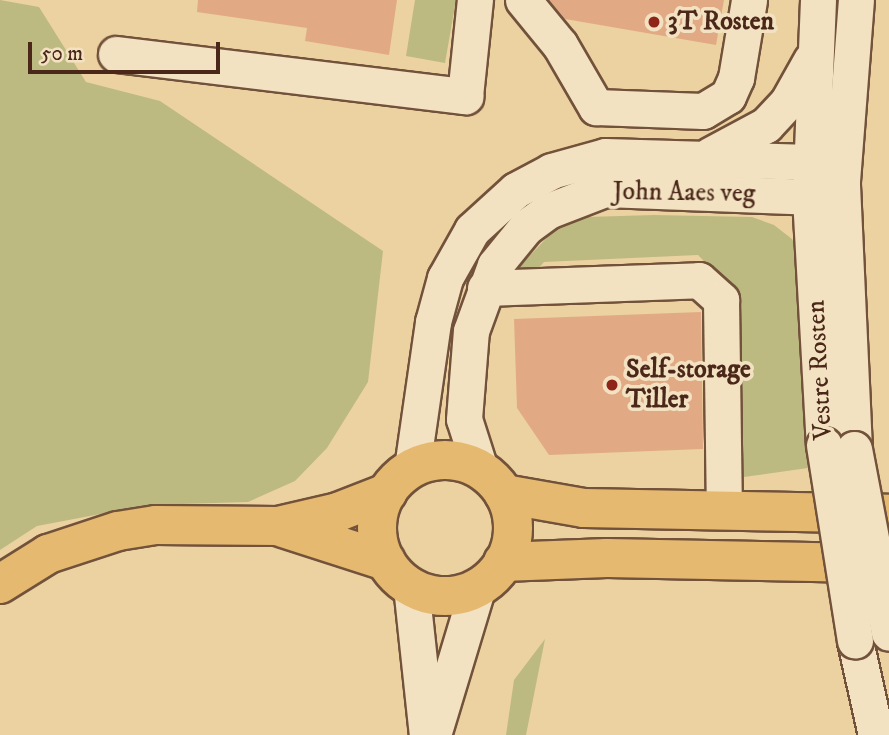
<!DOCTYPE html>
<html>
<head>
<meta charset="utf-8">
<style>
  body { margin:0 }
  #map { position:relative; width:889px; height:735px; overflow:hidden; background:#ecd2a1; font-family:"IM FELL DW Pica",serif }
  div>[style] { position:absolute }
  .green>* { inset:0; background:#bdba81 }
  .building>* { inset:0; background:#e2aa84 }
  .roads { filter:drop-shadow(2px 0 #72523b) drop-shadow(-2px 0 #72523b) drop-shadow(0 2px #72523b) drop-shadow(0 -2px #72523b) }
  .minor>* { height:35px; margin:-17.5px; padding:0 17.5px; transform-origin:17.5px; border-radius:17.5px; background:#f3e2c2 }
  .major>* { height:38px; margin:-19px; padding:0 19px; transform-origin:19px; border-radius:19px; background:#e6b970 }
  .major>.ring { margin:-19px; padding:0; box-sizing:content-box; background:none; border:38px solid #e6b970; border-radius:50% }
  .bridges { filter:drop-shadow(2px 0 #72523b) drop-shadow(-2px 0 #72523b) drop-shadow(0 2px #72523b) drop-shadow(0 -2px #72523b) }
  .minor-bridge>* { height:35px; margin:-17.5px; padding:0 17.5px; transform-origin:17.5px; border-radius:17.5px; background:#f3e2c2 }
  .dots>* { width:19px; height:19px; translate:-50% -50%; box-sizing:border-box; border:4px solid #f3e2c2; border-radius:50% }
  span { translate:-50% -50%; white-space:nowrap; text-align:center; line-height:1.15; -webkit-text-stroke:7px #f3e2c2; paint-order:stroke }
  .poi-label { font-size:26px; color:#4a2719; font-weight:700 }
  .left { translate:0 -50%; text-align:left }
  .street-label { font-size:26px; color:#4a2719 }
  .scale { position:absolute; left:28px; top:42px; width:192px; height:32px; box-sizing:border-box; border:4px solid #4a2719; border-top:0; padding-left:9px; font-size:21px; line-height:24px; white-space:nowrap; color:#4a2719; -webkit-text-stroke:5px #f3e2c2; paint-order:stroke }
</style>
</head>
<body>
<div id="map">
  <div class="green">
    <i style="clip-path:polygon(0 0,39px 7px,86px 82px,160px 101px,383px 251px,368px 382px,327px 448px,295px 481px,248px 502px,148px 505px,37px 526px,0 550px)"></i>
    <i style="clip-path:polygon(415px 0,456px 0,445px 63px,406px 56px)"></i>
    <i style="clip-path:polygon(654px 215px,752px 217px,774px 225px,792px 239px,804px 264px,808px 468px,744px 477px,731px 289px,698px 255px,544px 262px,531px 277px,518px 268px,559px 225px,587px 217px)"></i>
    <i style="clip-path:polygon(545px 639px,526px 735px,506px 735px,514px 680px)"></i>
  </div>
  <div class="building">
    <i style="clip-path:polygon(198px 0,397px 0,389px 55px,305px 41px,307px 28px,197px 12px)"></i>
    <i style="clip-path:polygon(549px 0,724px 0,716px 45px,565px 19px)"></i>
    <i style="clip-path:polygon(701px 312px,703px 449px,549px 455px,517px 408px,514px 319px)"></i>
  </div>
  <div class="roads">
    <div class="minor">
      <i style="left:523px;top:0;width:58px;rotate:50.6deg"></i>
      <i style="left:560px;top:45px;width:72px;rotate:59.9deg"></i>
      <i style="left:596px;top:107px;width:107px;rotate:2.1deg"></i>
      <i style="left:703px;top:111px;width:29px;rotate:-31deg"></i>
      <i style="left:728px;top:96px;width:20px;rotate:-66deg"></i>
      <i style="left:736px;top:78px;width:79px;rotate:-80.5deg"></i>
      <i style="left:818px;top:0;width:197px;rotate:92.3deg"></i>
      <i style="left:810px;top:197px;width:248px;rotate:86.8deg"></i>
      <i style="left:116px;top:54px;width:352px;rotate:6.9deg"></i>
      <i style="left:465px;top:96px;width:97px;rotate:-84.1deg"></i>
      <i style="left:710px;top:155px;width:64px;rotate:-28.2deg"></i>
      <i style="left:766px;top:125px;width:33px;rotate:-47deg"></i>
      <i style="left:788px;top:101px;width:47px;rotate:-60.7deg"></i>
      <i style="left:485px;top:288px;width:214px;rotate:-2.1deg"></i>
      <i style="left:699px;top:280px;width:30px;rotate:42deg"></i>
      <i style="left:721px;top:300px;width:211px;rotate:89.2deg"></i>
      <i style="left:854px;top:449px;width:268px;rotate:-92.6deg"></i>
      <i style="left:842px;top:181px;width:182px;rotate:-85.6deg"></i>
      <i style="left:412px;top:468px;width:148px;rotate:-81.8deg"></i>
      <i style="left:433px;top:322px;width:46px;rotate:-74.7deg"></i>
      <i style="left:445px;top:278px;width:55px;rotate:-60.6deg"></i>
      <i style="left:472px;top:230px;width:59px;rotate:-42.3deg"></i>
      <i style="left:516px;top:190px;width:40px;rotate:-28deg"></i>
      <i style="left:551px;top:171px;width:56px;rotate:-15.5deg"></i>
      <i style="left:605px;top:156px;width:206px;rotate:1.7deg"></i>
      <i style="left:811px;top:162px;width:36px;rotate:32deg"></i>
      <i style="left:480px;top:469px;width:52px;rotate:-107.7deg"></i>
      <i style="left:464px;top:419px;width:88px;rotate:-85.5deg"></i>
      <i style="left:471px;top:331px;width:70px;rotate:-70deg"></i>
      <i style="left:495px;top:265px;width:49px;rotate:-50.8deg"></i>
      <i style="left:526px;top:227px;width:27px;rotate:-36deg"></i>
      <i style="left:548px;top:211px;width:61px;rotate:-21.1deg"></i>
      <i style="left:605px;top:189px;width:205px;rotate:2.2deg"></i>
      <i style="left:810px;top:197px;width:36px;rotate:-27deg"></i>
      <i style="left:411px;top:586px;width:150px;rotate:83.9deg"></i>
      <i style="left:855px;top:641px;width:96px;rotate:77.4deg"></i>
      <i style="left:433px;top:735px;width:156px;rotate:-73.2deg"></i>
    </div>
    <div class="major">
      <i class="ring" style="left:377px;top:460px;width:98px;height:98px"></i>
      <i style="left:504px;top:494px;width:81px;rotate:9.9deg"></i>
      <i style="left:584px;top:508px;width:305px;rotate:1.1deg"></i>
      <i style="left:283px;top:528px;width:108px;rotate:17.8deg"></i>
      <i style="left:503px;top:562px;width:104px;rotate:-2.2deg"></i>
      <i style="left:607px;top:558px;width:269px;rotate:1.1deg"></i>
      <i style="left:0;top:584px;width:57px;rotate:-32deg"></i>
      <i style="left:48px;top:554px;width:74px;rotate:-18.2deg"></i>
      <i style="left:118px;top:531px;width:38px;rotate:-9deg"></i>
      <i style="left:156px;top:525px;width:122px;rotate:0.5deg"></i>
      <i style="left:278px;top:526px;width:62px;rotate:-13.1deg"></i>
      <i style="left:338px;top:512px;width:53px;rotate:-21.2deg"></i>
    </div>
  </div>
  <div class="bridges">
    <div class="minor-bridge">
      <i style="left:824px;top:445px;width:198px;rotate:81deg"></i>
      <i style="left:854px;top:449px;width:187px;rotate:79.2deg"></i>
    </div>
  </div>
  <div class="dots">
    <i style="left:654px;top:22px;background:#8f2418"></i>
    <i style="left:612px;top:385px;background:#8f2418"></i>
  </div>
  <div class="poi-label">
    <span class="left" style="left:668px;top:22px">3T Rosten</span>
    <span class="left" style="left:626px;top:385px">Self-storage<br>Tiller</span>
  </div>
  <div class="street-label">
    <span style="left:684px;top:193px;rotate:1deg">John Aaes veg</span>
    <span style="left:820px;top:370px;rotate:-93deg">Vestre Rosten</span>
  </div>
  <div class="scale">50 m</div>
</div>
</body>
</html>
